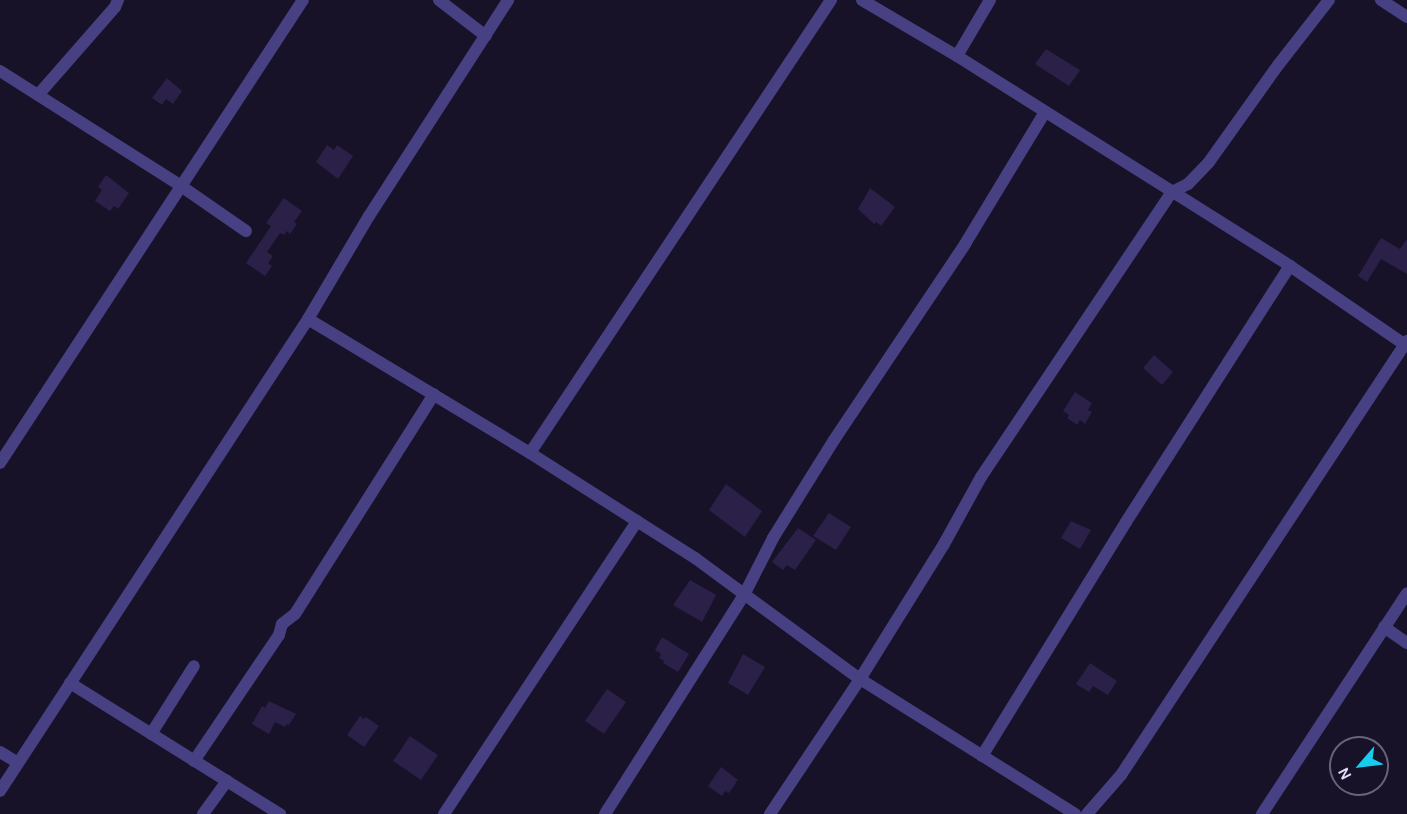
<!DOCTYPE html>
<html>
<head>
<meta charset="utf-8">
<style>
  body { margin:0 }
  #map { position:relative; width:1407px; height:814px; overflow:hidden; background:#171228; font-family:Karla,sans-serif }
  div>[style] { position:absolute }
  .building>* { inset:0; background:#2a2048 }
  .minor>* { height:12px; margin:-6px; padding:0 6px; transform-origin:6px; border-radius:6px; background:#474184 }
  span { translate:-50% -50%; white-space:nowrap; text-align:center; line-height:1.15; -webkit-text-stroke:4.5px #171228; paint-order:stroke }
  .north { position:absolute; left:1329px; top:736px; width:60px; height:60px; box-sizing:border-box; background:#171228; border:2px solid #68637d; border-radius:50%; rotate:242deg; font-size:16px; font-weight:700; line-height:24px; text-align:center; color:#e2dcfd }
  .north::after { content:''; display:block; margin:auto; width:21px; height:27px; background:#16cdef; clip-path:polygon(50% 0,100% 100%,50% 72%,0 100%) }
</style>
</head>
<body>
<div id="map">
  <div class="building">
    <i style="clip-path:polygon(1046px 49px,1080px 70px,1069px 86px,1035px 64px)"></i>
    <i style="clip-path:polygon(167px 78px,182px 91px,173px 104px,166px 99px,162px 105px,152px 98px)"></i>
    <i style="clip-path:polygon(327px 145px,334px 150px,337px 145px,353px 156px,338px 179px,316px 162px)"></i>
    <i style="clip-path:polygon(106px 175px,129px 193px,118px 209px,114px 206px,110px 211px,95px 201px,102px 190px,98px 187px)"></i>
    <i style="clip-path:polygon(870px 188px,895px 207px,881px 226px,876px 222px,874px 224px,858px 209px)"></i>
    <i style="clip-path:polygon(284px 198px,302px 211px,294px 222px,297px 224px,290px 234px,287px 231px,284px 235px,280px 233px,267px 252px,273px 256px,268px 263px,272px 266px,265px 276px,246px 263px,271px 226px,266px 223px)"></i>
    <i style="clip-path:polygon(1381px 238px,1400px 249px,1407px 239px,1407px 274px,1381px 259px,1367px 282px,1358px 276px)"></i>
    <i style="clip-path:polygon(1154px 355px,1173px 372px,1162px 385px,1143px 368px)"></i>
    <i style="clip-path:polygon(1075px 392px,1092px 403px,1088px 410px,1092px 412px,1085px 424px,1080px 420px,1077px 425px,1067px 418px,1069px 415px,1063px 411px)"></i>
    <i style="clip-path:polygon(726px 484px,762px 511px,745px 537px,709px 510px)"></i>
    <i style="clip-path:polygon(829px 513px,851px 527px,836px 550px,813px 536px)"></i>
    <i style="clip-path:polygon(1071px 521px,1091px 530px,1080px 549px,1061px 538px)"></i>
    <i style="clip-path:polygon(798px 528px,816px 540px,795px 570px,787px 565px,783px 570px,772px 562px)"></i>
    <i style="clip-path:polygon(690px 580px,716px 595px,702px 622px,673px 605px)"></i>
    <i style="clip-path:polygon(662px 637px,689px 654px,678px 672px,663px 663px,664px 661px,659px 658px,661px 654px,655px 650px)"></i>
    <i style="clip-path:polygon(743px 654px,765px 667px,748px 695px,728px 683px)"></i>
    <i style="clip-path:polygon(1090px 663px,1117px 681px,1108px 695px,1093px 686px,1089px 692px,1076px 684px)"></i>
    <i style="clip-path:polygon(607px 689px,626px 702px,604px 734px,585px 721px)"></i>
    <i style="clip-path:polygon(269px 701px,296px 714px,289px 725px,287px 724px,285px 727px,275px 722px,269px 734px,252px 724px,262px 706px,265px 708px)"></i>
    <i style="clip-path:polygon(360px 716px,364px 719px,366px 717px,379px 726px,364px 747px,347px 735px)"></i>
    <i style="clip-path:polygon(410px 736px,438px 755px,421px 780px,393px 761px)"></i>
    <i style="clip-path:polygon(721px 767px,738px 780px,729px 793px,725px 791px,722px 796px,708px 786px)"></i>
  </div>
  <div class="minor">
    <i style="left:439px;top:0;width:59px;rotate:37.5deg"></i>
    <i style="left:862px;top:0;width:110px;rotate:30.5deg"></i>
    <i style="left:957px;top:56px;width:394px;rotate:32.2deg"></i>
    <i style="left:1290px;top:266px;width:142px;rotate:34.4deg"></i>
    <i style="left:1381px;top:0;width:31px;rotate:33deg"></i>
    <i style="left:957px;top:56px;width:65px;rotate:-59.5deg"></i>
    <i style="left:0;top:71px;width:214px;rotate:32.4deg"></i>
    <i style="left:181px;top:186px;width:79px;rotate:34.7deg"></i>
    <i style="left:38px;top:95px;width:117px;rotate:-48.8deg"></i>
    <i style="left:115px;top:7px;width:8px;rotate:-67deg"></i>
    <i style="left:308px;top:319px;width:259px;rotate:31.1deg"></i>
    <i style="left:530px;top:453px;width:196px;rotate:32.5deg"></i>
    <i style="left:695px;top:558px;width:205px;rotate:36.3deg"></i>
    <i style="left:860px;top:679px;width:254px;rotate:32.1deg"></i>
    <i style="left:530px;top:453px;width:544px;rotate:-56.4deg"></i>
    <i style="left:0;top:463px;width:553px;rotate:-56.8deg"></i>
    <i style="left:1384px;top:627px;width:28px;rotate:35deg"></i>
    <i style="left:70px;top:683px;width:248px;rotate:32deg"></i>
    <i style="left:151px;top:734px;width:80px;rotate:-57.7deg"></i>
    <i style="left:0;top:752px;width:21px;rotate:31deg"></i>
    <i style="left:982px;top:756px;width:275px;rotate:-58.4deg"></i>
    <i style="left:1126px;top:522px;width:304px;rotate:-57.4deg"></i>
    <i style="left:194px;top:761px;width:152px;rotate:-56deg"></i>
    <i style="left:279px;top:635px;width:11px;rotate:-75deg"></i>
    <i style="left:282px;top:624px;width:16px;rotate:-38deg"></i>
    <i style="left:295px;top:614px;width:260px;rotate:-57.7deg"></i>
    <i style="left:0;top:791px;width:564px;rotate:-56.87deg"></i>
    <i style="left:308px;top:319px;width:120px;rotate:-59.4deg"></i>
    <i style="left:369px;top:216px;width:257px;rotate:-57.2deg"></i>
    <i style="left:203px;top:814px;width:41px;rotate:-54deg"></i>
    <i style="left:444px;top:814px;width:351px;rotate:-56.6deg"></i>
    <i style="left:605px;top:814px;width:259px;rotate:-57.6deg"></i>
    <i style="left:744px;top:595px;width:64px;rotate:-63deg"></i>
    <i style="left:773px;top:538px;width:115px;rotate:-58.1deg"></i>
    <i style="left:834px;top:440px;width:236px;rotate:-56.2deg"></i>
    <i style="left:965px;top:244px;width:154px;rotate:-58.8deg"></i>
    <i style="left:770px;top:814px;width:162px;rotate:-56.3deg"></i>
    <i style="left:860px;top:679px;width:159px;rotate:-58.1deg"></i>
    <i style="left:944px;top:544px;width:77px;rotate:-61.1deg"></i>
    <i style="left:981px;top:477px;width:343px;rotate:-56.2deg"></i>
    <i style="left:1172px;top:192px;width:18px;rotate:-27deg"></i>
    <i style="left:1188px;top:184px;width:30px;rotate:-46deg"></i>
    <i style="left:1209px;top:162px;width:120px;rotate:-54.5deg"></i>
    <i style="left:1279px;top:64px;width:81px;rotate:-52deg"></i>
    <i style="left:1087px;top:814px;width:52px;rotate:-48.9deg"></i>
    <i style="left:1121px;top:775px;width:520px;rotate:-56.62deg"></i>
    <i style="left:1262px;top:814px;width:264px;rotate:-56.7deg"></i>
  </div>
  <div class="north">N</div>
</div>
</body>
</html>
